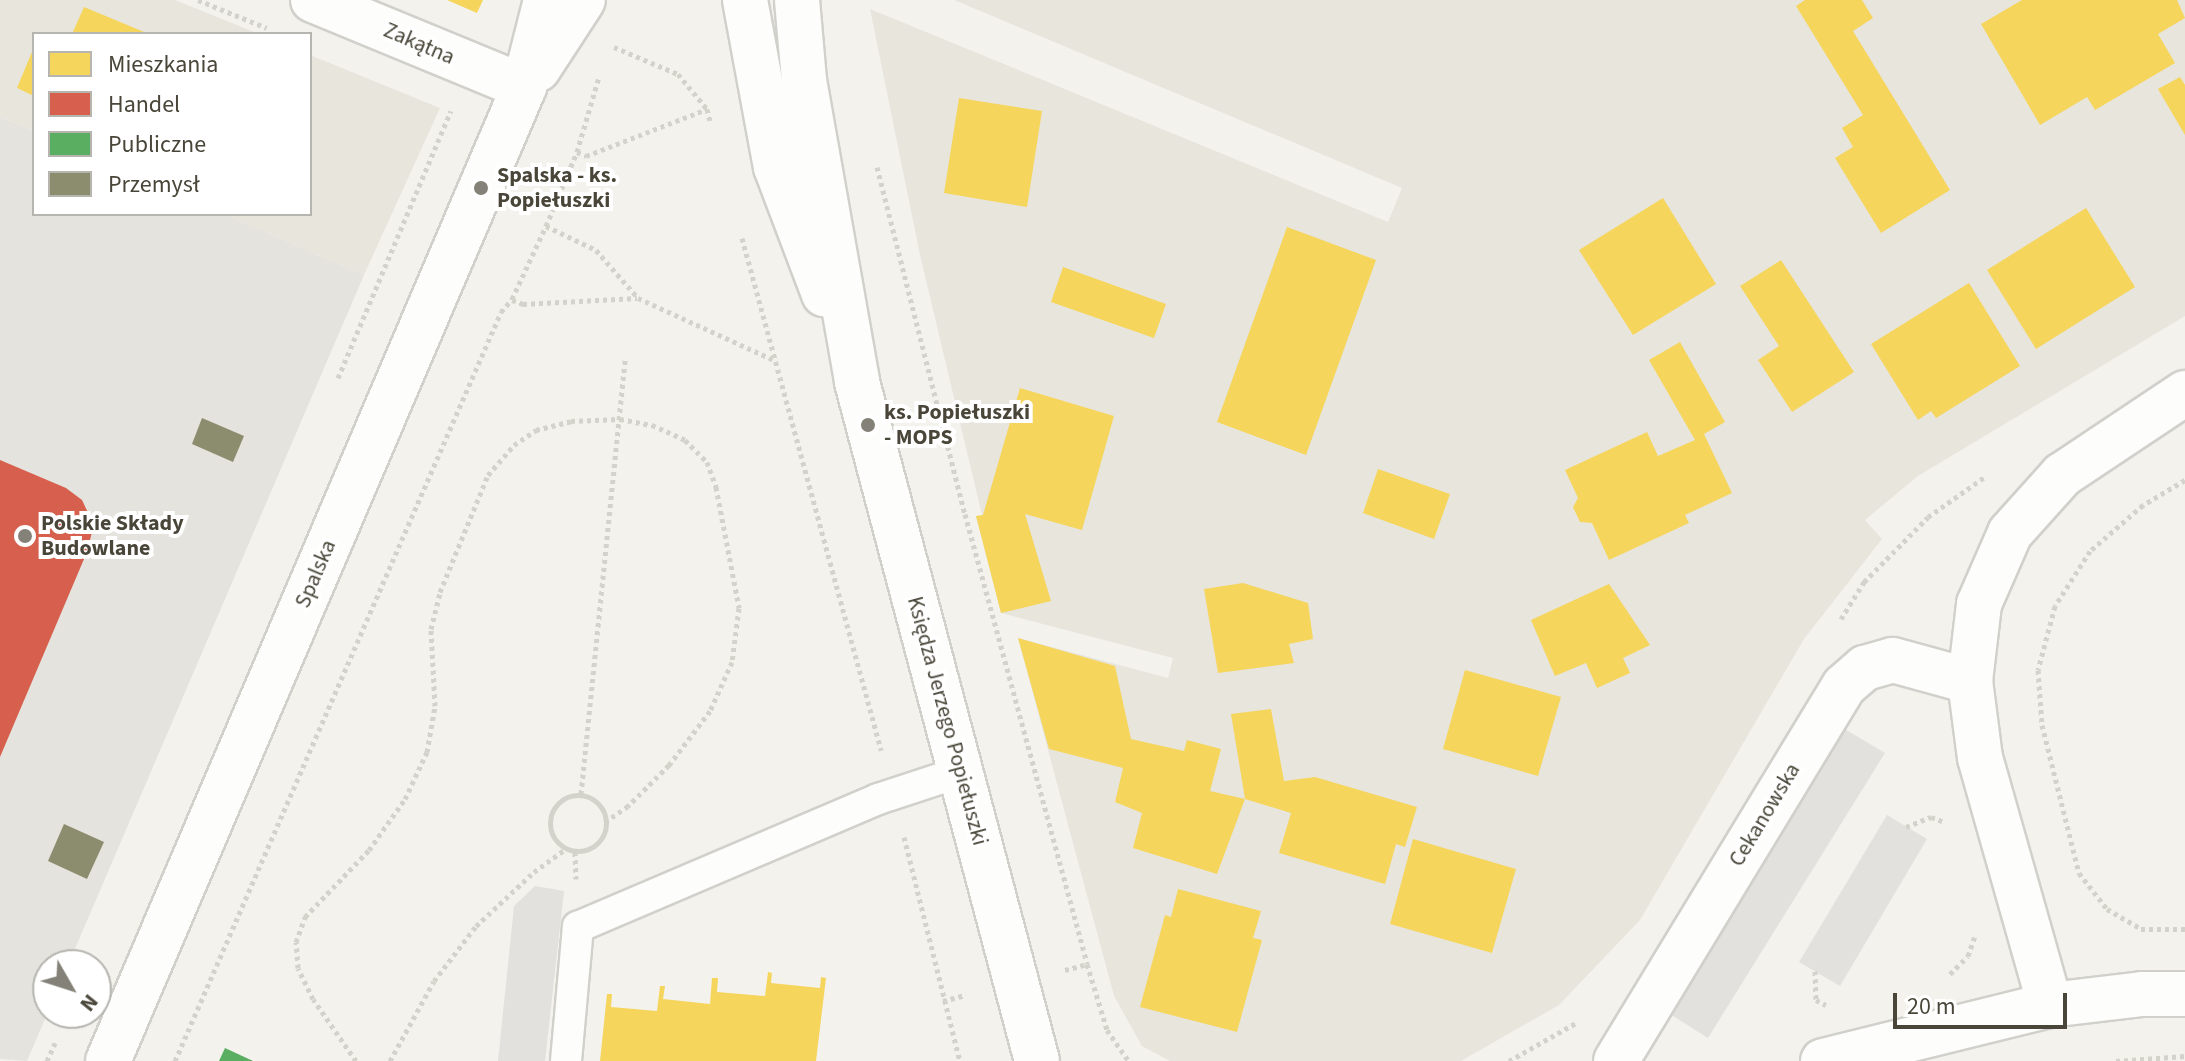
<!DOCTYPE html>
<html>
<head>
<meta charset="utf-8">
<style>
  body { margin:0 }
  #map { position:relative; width:2185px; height:1061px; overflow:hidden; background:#f3f2ed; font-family:"Source Sans 3",sans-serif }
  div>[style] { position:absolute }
  .residential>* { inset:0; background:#e7e5dc }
  .industrial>* { inset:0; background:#e5e3dd }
  .parking>* { inset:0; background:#e2e1dd }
  .homes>* { inset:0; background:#f6d55c }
  .shops>* { inset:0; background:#d6604d }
  .public>* { inset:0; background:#5aae61 }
  .industry>* { inset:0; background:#8c8c6e }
  .path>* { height:5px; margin-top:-2.5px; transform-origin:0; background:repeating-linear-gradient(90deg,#d3d2cb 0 4px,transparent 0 8px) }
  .path>.ring { margin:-2.5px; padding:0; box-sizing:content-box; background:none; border:5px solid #d3d2cb; border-radius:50% }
  .roads { filter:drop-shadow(2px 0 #d1d0cb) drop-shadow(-2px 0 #d1d0cb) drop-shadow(0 2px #d1d0cb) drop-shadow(0 -2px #d1d0cb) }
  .service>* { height:30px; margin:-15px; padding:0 15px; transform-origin:15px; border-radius:15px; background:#fdfdfc }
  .minor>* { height:44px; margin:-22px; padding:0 22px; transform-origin:22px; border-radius:22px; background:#fdfdfc }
  .tertiary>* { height:44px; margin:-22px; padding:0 22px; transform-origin:22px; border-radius:22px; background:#fdfdfc }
  .dots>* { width:22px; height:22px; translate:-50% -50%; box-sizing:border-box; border:4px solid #fff; border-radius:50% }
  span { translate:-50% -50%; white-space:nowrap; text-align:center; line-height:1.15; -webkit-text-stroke:8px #fff; paint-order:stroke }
  .street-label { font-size:22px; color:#494639 }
  .poi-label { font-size:22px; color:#494639; font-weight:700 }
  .left { translate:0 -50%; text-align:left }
  .legend { position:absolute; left:32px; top:32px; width:280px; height:184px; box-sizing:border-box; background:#fff; border:2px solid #b6b5b0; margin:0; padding:10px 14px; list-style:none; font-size:24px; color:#494639 }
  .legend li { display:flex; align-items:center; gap:16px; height:40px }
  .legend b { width:40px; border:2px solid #b6b5b0 }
  .north { position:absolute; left:32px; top:949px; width:80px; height:80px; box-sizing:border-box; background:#fff; border:2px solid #b6b5b0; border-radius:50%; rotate:129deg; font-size:22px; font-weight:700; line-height:32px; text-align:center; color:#494639 }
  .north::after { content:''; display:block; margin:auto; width:28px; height:36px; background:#848278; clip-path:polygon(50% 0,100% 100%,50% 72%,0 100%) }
  .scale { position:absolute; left:1893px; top:993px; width:174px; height:36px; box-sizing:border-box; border:4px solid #494639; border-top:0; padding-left:10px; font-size:24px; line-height:28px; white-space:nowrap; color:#494639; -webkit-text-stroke:6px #fff; paint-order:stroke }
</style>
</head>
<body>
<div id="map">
  <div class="residential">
    <i style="clip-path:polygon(0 0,175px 0,259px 34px,34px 34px,34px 131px,0 117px)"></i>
    <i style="clip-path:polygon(954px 0,2185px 0,2185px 316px,1918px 476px,1865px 520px,1882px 539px,1804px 639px,1640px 920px,1559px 1005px,1461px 1061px,1170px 1061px,1142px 1046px,1114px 996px,1018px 638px,1168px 678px,1173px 658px,1001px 613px,976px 516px,982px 515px,920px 255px,870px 9px,1388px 222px,1402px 188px)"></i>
    <i style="clip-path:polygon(310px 55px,440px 108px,364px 275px,224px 214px,310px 214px)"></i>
  </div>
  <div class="industrial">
    <i style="clip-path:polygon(0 117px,34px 131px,34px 214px,224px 214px,364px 275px,68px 965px,48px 965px,48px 1012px,27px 1061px,0 1059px)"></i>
  </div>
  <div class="parking">
    <i style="clip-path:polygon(1843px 728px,1885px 753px,1708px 1038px,1667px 1012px)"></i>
    <i style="clip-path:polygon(1887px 815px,1927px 839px,1840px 986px,1799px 962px)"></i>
    <i style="clip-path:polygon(535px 886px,564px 891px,545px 1061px,498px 1061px,514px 906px)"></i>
  </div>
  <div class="homes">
    <i style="clip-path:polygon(447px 0,483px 0,477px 13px)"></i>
    <i style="clip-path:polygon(1805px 0,1862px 0,1873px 18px,1853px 31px,1950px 190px,1881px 233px,1835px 158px,1853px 147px,1842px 128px,1863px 115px,1796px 6px)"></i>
    <i style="clip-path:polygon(2022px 0,2177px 0,2185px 18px,2158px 34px,2175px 63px,2095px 110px,2087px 97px,2040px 125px,1981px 24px)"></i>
    <i style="clip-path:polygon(84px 7px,149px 34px,72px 34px)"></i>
    <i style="clip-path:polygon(34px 47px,34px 96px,17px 88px)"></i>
    <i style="clip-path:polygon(2180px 77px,2185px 85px,2185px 135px,2158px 89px)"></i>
    <i style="clip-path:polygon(959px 98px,1042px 111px,1027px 207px,944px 193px)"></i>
    <i style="clip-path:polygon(1663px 198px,1716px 284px,1633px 335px,1579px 250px)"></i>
    <i style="clip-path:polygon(2086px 208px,2135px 287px,2036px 349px,1987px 270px)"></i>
    <i style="clip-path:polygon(1287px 227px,1376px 260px,1306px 455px,1217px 422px)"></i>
    <i style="clip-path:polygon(1781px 260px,1854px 372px,1792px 412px,1758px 360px,1779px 346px,1740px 286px)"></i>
    <i style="clip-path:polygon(1063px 267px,1166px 304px,1154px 338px,1051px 302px)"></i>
    <i style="clip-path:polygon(1969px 283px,2020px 366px,1936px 418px,1931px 411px,1918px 420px,1871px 344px)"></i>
    <i style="clip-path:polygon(1680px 342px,1725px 422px,1704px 434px,1732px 493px,1685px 515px,1689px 523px,1609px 560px,1592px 523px,1580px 522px,1573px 507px,1578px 498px,1565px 470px,1647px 432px,1658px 456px,1695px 440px,1649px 360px)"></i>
    <i style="clip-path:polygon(1020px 388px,1114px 416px,1082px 530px,1025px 514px,1051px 601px,1001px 613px,976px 516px,983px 515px)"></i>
    <i style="clip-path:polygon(1378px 469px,1450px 494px,1434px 539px,1363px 513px)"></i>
    <i style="clip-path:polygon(1243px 583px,1308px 603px,1313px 639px,1289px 644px,1294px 663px,1218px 673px,1204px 589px)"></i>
    <i style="clip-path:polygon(1609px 584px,1650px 645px,1623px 658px,1630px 673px,1597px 688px,1586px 663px,1555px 676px,1531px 620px)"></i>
    <i style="clip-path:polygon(1018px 638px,1115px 666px,1131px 739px,1184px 751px,1187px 740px,1221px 749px,1210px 791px,1245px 799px,1217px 874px,1133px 848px,1142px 813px,1115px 802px,1123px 768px,1049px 749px)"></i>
    <i style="clip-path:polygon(1465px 670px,1561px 697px,1538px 776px,1443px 749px)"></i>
    <i style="clip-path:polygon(1271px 709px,1284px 781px,1315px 777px,1417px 807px,1405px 847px,1396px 844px,1385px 884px,1279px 853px,1291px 813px,1245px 799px,1231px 714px)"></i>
    <i style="clip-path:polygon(1413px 839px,1516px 869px,1492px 953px,1390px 924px)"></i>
    <i style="clip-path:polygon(1178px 889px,1261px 911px,1253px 938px,1262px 940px,1237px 1032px,1140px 1007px,1165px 915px,1171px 917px)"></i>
    <i style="clip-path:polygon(768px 972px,772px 973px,771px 983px,820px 988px,821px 977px,826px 978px,816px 1061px,600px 1061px,607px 994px,612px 994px,611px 1007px,657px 1011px,660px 986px,665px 986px,663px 999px,710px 1004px,712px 978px,718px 978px,717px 992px,765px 996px)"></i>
  </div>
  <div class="shops">
    <i style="clip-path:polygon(0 460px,66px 488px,82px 500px,90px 517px,92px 532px,87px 552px,0 757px)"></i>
  </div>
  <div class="public">
    <i style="clip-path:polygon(225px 1048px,253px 1061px,219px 1061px)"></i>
  </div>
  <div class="industry">
    <i style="clip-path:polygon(202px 418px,244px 436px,233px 462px,192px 444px)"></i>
    <i style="clip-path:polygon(64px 824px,104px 842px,87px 879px,48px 861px)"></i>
  </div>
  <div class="path">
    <i style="left:198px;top:0;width:74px;rotate:22.1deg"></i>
    <i style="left:614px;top:47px;width:69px;rotate:22.9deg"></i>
    <i style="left:678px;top:74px;width:45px;rotate:50.4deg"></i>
    <i style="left:707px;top:109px;width:12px;rotate:76deg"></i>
    <i style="left:577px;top:152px;width:10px;rotate:24deg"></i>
    <i style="left:586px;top:156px;width:130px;rotate:-21.2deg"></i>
    <i style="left:877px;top:167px;width:358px;rotate:75.8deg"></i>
    <i style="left:965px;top:514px;width:466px;rotate:74.8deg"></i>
    <i style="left:1087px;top:964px;width:69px;rotate:73.1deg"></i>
    <i style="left:1107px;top:1030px;width:38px;rotate:55deg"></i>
    <i style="left:546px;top:226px;width:55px;rotate:25.6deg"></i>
    <i style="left:596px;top:250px;width:64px;rotate:48.8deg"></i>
    <i style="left:638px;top:298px;width:152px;rotate:24.5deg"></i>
    <i style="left:742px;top:238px;width:531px;rotate:74.81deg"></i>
    <i style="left:512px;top:300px;width:12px;rotate:20deg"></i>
    <i style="left:523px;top:304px;width:114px;rotate:-3deg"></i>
    <i style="left:338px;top:378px;width:290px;rotate:-67.1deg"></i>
    <i style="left:2185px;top:480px;width:49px;rotate:149.2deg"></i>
    <i style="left:2143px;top:505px;width:70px;rotate:139deg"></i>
    <i style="left:2090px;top:551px;width:65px;rotate:122.5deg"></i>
    <i style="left:2055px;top:606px;width:66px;rotate:104.9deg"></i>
    <i style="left:2038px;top:670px;width:55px;rotate:85.8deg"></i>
    <i style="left:2042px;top:725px;width:153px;rotate:76deg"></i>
    <i style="left:2079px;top:873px;width:46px;rotate:52.1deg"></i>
    <i style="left:2107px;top:909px;width:39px;rotate:30deg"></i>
    <i style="left:2141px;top:929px;width:44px"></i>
    <i style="left:1841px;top:619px;width:44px;rotate:-58.1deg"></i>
    <i style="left:1864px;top:582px;width:91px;rotate:-45.4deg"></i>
    <i style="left:1928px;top:517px;width:71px;rotate:-35.3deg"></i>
    <i style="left:581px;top:794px;width:437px;rotate:-84.2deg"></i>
    <i class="ring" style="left:550px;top:795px;width:51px;height:51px"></i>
    <i style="left:1906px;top:827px;width:27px;rotate:-22deg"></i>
    <i style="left:1931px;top:817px;width:12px;rotate:20deg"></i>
    <i style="left:904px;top:837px;width:231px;rotate:76deg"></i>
    <i style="left:575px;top:852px;width:27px;rotate:88deg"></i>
    <i style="left:1065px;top:970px;width:23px;rotate:-15deg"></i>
    <i style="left:1815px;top:971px;width:29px;rotate:88deg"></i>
    <i style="left:1816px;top:1000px;width:11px;rotate:27deg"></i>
    <i style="left:1950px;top:974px;width:25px;rotate:-45deg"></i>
    <i style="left:1968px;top:956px;width:21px;rotate:-71deg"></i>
    <i style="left:943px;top:1001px;width:24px;rotate:-15deg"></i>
    <i style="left:47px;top:1061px;width:20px;rotate:-66deg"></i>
    <i style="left:175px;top:1061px;width:817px;rotate:-66.48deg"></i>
    <i style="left:501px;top:312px;width:17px;rotate:-50deg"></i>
    <i style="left:512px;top:299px;width:81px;rotate:-65deg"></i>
    <i style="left:546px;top:226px;width:80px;rotate:-67.3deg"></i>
    <i style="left:577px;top:152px;width:78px;rotate:-73.7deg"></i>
    <i style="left:356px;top:1061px;width:75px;rotate:-124.7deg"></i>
    <i style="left:313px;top:999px;width:34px;rotate:-116deg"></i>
    <i style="left:298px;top:968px;width:26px;rotate:-94deg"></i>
    <i style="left:296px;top:942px;width:27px;rotate:-70deg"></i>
    <i style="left:305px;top:917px;width:93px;rotate:-46.3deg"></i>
    <i style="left:369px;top:850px;width:62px;rotate:-54.8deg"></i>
    <i style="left:405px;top:799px;width:52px;rotate:-64.9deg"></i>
    <i style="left:427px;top:752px;width:47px;rotate:-80.1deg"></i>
    <i style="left:435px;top:706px;width:77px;rotate:-93deg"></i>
    <i style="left:431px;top:629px;width:38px;rotate:-76deg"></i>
    <i style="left:440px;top:592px;width:126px;rotate:-67.7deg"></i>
    <i style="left:488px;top:475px;width:40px;rotate:-49deg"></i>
    <i style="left:514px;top:445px;width:27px;rotate:-34deg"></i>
    <i style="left:536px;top:430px;width:36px;rotate:-14deg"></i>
    <i style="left:571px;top:421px;width:49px;rotate:-2.3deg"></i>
    <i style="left:620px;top:419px;width:33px;rotate:11deg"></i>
    <i style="left:652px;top:425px;width:36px;rotate:24deg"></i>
    <i style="left:685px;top:440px;width:31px;rotate:45deg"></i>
    <i style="left:707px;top:462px;width:27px;rotate:70deg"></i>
    <i style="left:716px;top:487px;width:123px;rotate:79.2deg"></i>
    <i style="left:739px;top:608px;width:54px;rotate:97.4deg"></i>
    <i style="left:732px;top:662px;width:54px;rotate:114.2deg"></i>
    <i style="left:710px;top:711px;width:68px;rotate:127.2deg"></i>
    <i style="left:669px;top:765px;width:58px;rotate:135deg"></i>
    <i style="left:628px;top:806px;width:28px;rotate:145deg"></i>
    <i style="left:390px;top:1061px;width:91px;rotate:-61.2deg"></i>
    <i style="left:434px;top:981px;width:69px;rotate:-52.6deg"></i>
    <i style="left:476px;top:926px;width:79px;rotate:-43deg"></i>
    <i style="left:534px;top:872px;width:39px;rotate:-36deg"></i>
    <i style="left:1509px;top:1061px;width:77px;rotate:-29.6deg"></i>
    <i style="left:2116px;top:1061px;width:69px;rotate:-4.1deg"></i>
  </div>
  <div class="roads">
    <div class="service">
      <i style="left:566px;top:1061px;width:135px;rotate:-84.9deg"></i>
      <i style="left:578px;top:927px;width:326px;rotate:-23.1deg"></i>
      <i style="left:878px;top:799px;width:86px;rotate:-18.2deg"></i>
    </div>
    <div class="minor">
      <i style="left:313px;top:0;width:228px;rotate:22.4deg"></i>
      <i style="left:745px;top:0;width:170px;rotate:79.5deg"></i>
      <i style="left:776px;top:167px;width:136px;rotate:69.3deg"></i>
      <i style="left:797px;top:0;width:80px;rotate:85deg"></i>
      <i style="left:804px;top:80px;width:307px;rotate:80deg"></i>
      <i style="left:857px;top:382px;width:702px;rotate:75.15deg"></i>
      <i style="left:2050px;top:1005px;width:257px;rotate:-105.8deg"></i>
      <i style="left:1980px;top:758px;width:78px;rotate:-97.4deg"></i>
      <i style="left:1970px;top:681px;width:78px;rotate:-83.3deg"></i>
      <i style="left:1979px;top:604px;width:77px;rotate:-66.4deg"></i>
      <i style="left:2010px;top:533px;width:78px;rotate:-48.1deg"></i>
      <i style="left:2062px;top:475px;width:148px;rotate:-33.7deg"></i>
      <i style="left:1616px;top:1061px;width:439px;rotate:-58.7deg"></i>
      <i style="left:1844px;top:686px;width:28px;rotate:-41deg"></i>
      <i style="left:1865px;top:668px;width:29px;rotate:-16deg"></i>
      <i style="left:1893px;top:660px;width:80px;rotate:15.3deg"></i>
      <i style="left:1823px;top:1061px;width:234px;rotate:-13.9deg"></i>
      <i style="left:2050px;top:1005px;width:93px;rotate:-6.8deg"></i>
      <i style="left:2142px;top:994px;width:43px"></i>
    </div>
    <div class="tertiary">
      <i style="left:538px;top:69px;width:82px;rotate:-56.9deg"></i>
      <i style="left:108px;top:1061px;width:1059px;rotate:-66.87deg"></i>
      <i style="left:524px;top:87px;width:90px;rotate:-75.8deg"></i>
    </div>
  </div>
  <div class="dots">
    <i style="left:481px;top:188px;background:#848278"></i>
    <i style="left:868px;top:425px;background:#848278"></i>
    <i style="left:25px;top:536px;background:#848278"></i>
  </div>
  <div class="street-label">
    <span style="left:419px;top:44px;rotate:23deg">Zakątna</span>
    <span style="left:316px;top:574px;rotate:-67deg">Spalska</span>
    <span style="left:947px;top:721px;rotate:75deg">Księdza Jerzego Popiełuszki</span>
    <span style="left:1765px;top:815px;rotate:-59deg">Cekanowska</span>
  </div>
  <div class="poi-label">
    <span class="left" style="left:497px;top:188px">Spalska - ks.<br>Popiełuszki</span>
    <span class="left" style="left:884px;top:425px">ks. Popiełuszki<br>- MOPS</span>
    <span class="left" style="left:41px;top:536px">Polskie Składy<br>Budowlane</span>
  </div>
  <ul class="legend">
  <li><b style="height:22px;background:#f6d55c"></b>Mieszkania</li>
  <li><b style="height:22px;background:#d6604d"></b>Handel</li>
  <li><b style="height:22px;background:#5aae61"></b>Publiczne</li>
  <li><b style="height:22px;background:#8c8c6e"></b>Przemysł</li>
  </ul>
  <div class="north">N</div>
  <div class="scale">20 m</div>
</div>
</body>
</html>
